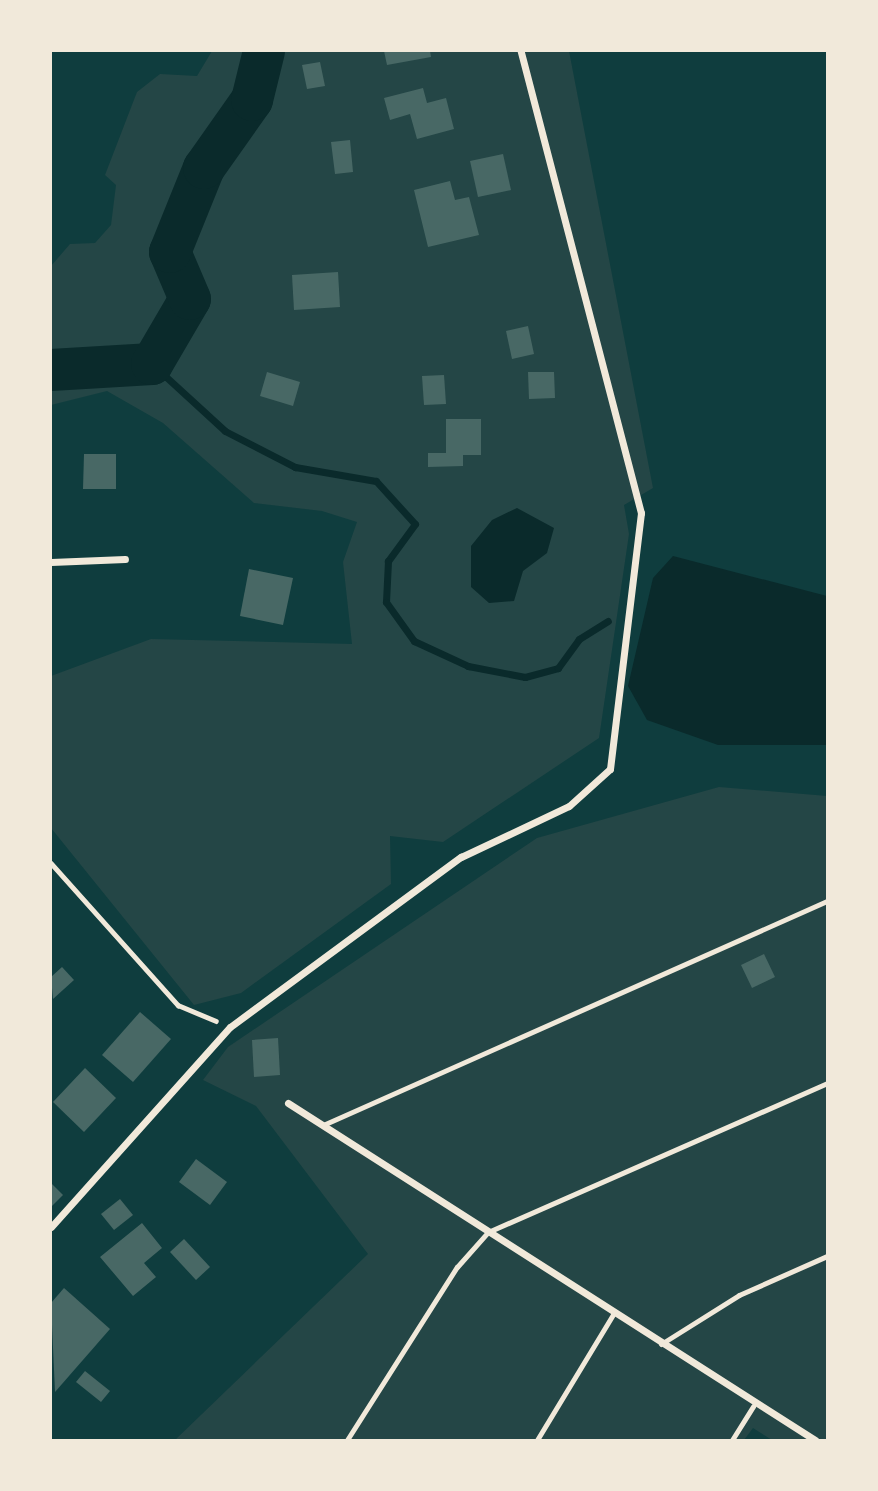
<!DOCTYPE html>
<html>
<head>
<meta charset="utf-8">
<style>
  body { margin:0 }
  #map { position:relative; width:878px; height:1491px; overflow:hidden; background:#0f3d3e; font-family:"Work Sans",sans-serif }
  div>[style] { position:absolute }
  .green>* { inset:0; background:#244646 }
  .water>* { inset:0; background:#0a2a2b }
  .stream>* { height:7px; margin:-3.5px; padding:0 3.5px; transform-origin:3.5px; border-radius:3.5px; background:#0a2a2b }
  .river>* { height:42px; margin:-21px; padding:0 21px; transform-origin:21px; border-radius:21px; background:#0a2a2b }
  .building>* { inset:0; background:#486865 }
  .path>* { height:4.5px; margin:-2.25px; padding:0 2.25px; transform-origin:2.25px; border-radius:2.25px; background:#f1e9da }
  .service>* { height:5px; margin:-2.5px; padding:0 2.5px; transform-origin:2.5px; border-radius:2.5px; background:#f1e9da }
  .minor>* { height:7px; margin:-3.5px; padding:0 3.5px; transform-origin:3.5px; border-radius:3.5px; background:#f1e9da }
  span { translate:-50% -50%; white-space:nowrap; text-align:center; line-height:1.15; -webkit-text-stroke:5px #f1e9da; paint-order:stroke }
  .frame { position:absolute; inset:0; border:52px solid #f1e9da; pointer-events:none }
</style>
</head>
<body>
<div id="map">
  <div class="green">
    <i style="clip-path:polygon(212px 51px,569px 51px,653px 488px,624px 505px,629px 534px,599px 738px,443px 842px,390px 836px,391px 884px,241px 993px,194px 1005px,51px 828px,51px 676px,151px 639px,352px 644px,343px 562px,357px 522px,322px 511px,254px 503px,163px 423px,107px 391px,51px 405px,51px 266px,70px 244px,95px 243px,111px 225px,116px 185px,105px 175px,137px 92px,160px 74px,197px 76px)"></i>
    <i style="clip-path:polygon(719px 787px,827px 796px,827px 1440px,772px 1440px,753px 1428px,744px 1440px,175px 1440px,368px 1254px,256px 1106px,203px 1080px,228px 1047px,537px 838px)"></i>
  </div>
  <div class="water">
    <i style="clip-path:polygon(517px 508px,554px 528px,547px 553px,523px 571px,514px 601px,489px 603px,471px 587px,471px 546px,492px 520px)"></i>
    <i style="clip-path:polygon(673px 556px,827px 596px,827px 745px,718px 745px,647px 720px,628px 686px,653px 578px)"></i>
  </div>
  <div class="stream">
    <i style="left:152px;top:364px;width:99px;rotate:42.5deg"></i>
    <i style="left:225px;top:431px;width:79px;rotate:27.2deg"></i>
    <i style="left:295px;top:467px;width:82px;rotate:9.8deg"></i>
    <i style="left:376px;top:481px;width:58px;rotate:47.8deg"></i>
    <i style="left:415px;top:524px;width:46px;rotate:126.1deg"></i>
    <i style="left:388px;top:561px;width:41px;rotate:92.8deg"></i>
    <i style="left:386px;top:602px;width:48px;rotate:54.3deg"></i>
    <i style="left:414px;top:641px;width:60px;rotate:24.8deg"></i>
    <i style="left:468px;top:666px;width:58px;rotate:10.9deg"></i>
    <i style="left:525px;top:677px;width:34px;rotate:-15deg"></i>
    <i style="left:558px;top:668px;width:36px;rotate:-54deg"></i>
    <i style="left:579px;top:639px;width:34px;rotate:-32deg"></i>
  </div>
  <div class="river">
    <i style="left:51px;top:370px;width:101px;rotate:-3.4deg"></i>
    <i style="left:152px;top:364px;width:75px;rotate:-59.7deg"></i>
    <i style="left:190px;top:299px;width:51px;rotate:-113.1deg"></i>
    <i style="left:170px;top:252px;width:91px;rotate:-68deg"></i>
    <i style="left:204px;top:168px;width:83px;rotate:-54.8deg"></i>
    <i style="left:252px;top:100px;width:50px;rotate:-76.2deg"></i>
  </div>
  <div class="building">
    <i style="clip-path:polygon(384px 51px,430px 51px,431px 57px,387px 65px)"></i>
    <i style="clip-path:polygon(320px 62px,325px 86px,307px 89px,302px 65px)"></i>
    <i style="clip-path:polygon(423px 88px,427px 103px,446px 98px,454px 129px,417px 139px,410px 114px,390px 120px,384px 98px)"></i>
    <i style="clip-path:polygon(350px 140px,353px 172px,335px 174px,331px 142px)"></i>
    <i style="clip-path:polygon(503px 154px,511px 190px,478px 197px,470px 161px)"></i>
    <i style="clip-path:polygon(450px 181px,455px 200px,469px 197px,479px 235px,428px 247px,414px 190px)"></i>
    <i style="clip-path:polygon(338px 272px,340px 307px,294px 310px,292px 275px)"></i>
    <i style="clip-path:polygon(528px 326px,534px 354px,512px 359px,506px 331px)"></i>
    <i style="clip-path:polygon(267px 372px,300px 382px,293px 406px,260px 396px)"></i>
    <i style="clip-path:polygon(528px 372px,554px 372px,555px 398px,529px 399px)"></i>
    <i style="clip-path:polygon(444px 375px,446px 404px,424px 405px,422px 376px)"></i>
    <i style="clip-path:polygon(446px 419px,481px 419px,481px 455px,463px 455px,463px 466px,428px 467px,428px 453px,446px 453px)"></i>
    <i style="clip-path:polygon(84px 454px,116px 454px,116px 489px,83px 489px)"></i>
    <i style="clip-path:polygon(249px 569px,293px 578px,283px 625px,240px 616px)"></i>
    <i style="clip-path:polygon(764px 954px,775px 977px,752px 988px,741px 965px)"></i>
    <i style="clip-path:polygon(62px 967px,74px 980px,53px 999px,51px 977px)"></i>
    <i style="clip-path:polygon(140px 1012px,171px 1039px,133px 1082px,102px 1055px)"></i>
    <i style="clip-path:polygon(278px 1038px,280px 1075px,254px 1077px,252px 1040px)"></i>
    <i style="clip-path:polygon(85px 1068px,116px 1098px,84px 1132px,53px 1102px)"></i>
    <i style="clip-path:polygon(196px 1159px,227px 1182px,210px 1205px,179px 1182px)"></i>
    <i style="clip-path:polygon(51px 1183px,63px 1195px,51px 1207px)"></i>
    <i style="clip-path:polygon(120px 1199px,133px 1215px,114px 1230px,101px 1214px)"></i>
    <i style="clip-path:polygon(142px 1223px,162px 1248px,144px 1263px,156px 1277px,133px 1296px,100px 1257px)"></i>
    <i style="clip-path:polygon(184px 1239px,210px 1267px,196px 1280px,170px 1252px)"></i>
    <i style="clip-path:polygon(64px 1288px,110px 1329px,55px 1392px,51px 1303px)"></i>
    <i style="clip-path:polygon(85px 1371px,110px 1391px,101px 1402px,76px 1382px)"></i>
  </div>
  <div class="path">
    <i style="left:51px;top:863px;width:191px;rotate:48.2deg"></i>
    <i style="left:178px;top:1005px;width:41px;rotate:22.8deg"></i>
  </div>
  <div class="service">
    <i style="left:323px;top:1125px;width:552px;rotate:-23.96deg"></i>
    <i style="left:661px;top:1344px;width:92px;rotate:-32.1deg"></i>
    <i style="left:739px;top:1295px;width:96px;rotate:-23.9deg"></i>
    <i style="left:347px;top:1440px;width:205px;rotate:-57.6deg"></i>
    <i style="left:457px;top:1267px;width:47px;rotate:-48.5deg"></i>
    <i style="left:488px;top:1232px;width:370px;rotate:-23.7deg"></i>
    <i style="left:537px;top:1440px;width:149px;rotate:-58.8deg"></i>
    <i style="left:732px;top:1440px;width:40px;rotate:-58deg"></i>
  </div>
  <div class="minor">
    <i style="left:51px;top:562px;width:74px;rotate:-2.3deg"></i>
    <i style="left:288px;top:1103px;width:626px;rotate:32.6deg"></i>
    <i style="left:51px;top:1227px;width:268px;rotate:-48.2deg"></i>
    <i style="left:230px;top:1027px;width:287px;rotate:-36.4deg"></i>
    <i style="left:461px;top:857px;width:119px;rotate:-25.3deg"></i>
    <i style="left:569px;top:806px;width:55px;rotate:-42.1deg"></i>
    <i style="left:610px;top:769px;width:258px;rotate:-83.1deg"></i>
    <i style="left:641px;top:513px;width:477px;rotate:-104.6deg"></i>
  </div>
  <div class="frame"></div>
</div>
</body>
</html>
